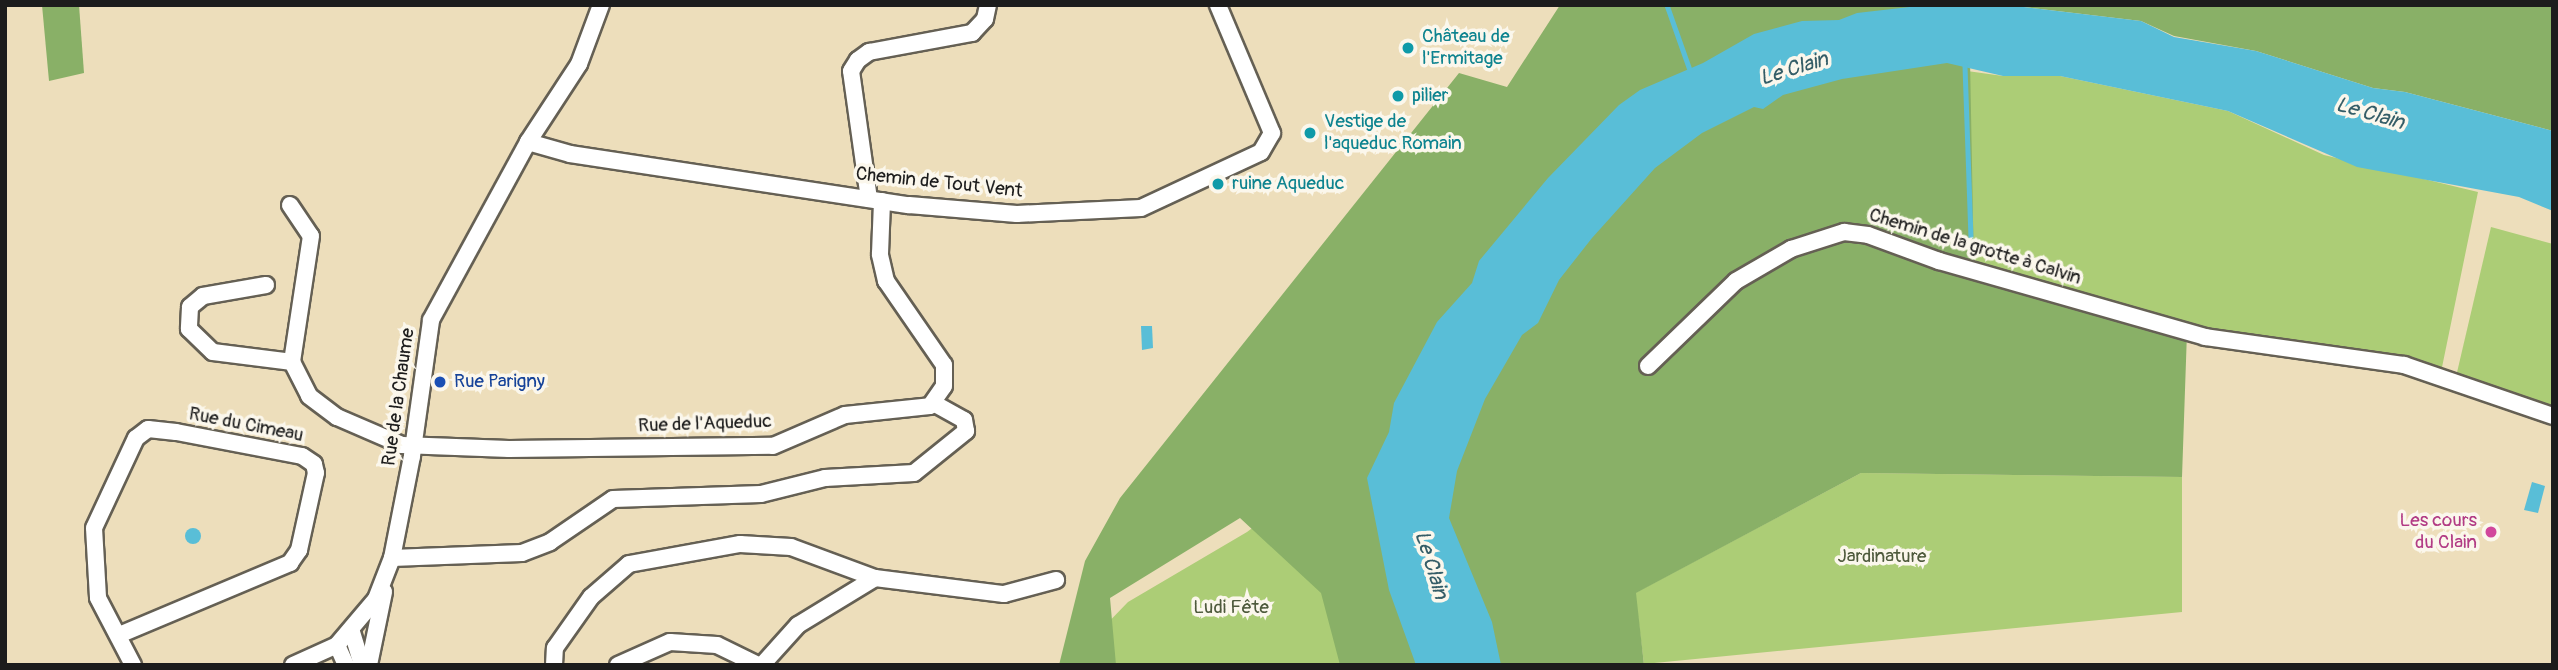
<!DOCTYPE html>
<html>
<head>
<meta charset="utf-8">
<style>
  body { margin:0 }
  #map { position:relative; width:2558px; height:670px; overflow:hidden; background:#eddebb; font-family:Pangolin,sans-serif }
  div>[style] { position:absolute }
  .green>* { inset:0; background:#accd76 }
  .forest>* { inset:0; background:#89b067 }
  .water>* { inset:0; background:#59bed7 }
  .round { border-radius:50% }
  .stream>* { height:4.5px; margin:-2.25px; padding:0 2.25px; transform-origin:2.25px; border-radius:2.25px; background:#59bed7 }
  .roads { filter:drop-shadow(2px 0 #656054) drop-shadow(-2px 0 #656054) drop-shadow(0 2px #656054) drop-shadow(0 -2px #656054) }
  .minor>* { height:16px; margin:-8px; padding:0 8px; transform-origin:8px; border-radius:8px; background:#fff }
  .dots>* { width:19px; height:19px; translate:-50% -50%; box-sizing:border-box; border:4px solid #fbf7ec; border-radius:50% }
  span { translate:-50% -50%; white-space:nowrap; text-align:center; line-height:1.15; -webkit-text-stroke:7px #fbf7ec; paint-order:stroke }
  .culture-label { font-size:19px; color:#0d838f }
  .left { translate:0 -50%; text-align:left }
  .street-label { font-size:19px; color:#1c1c1c }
  .transit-label { font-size:19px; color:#164399 }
  .hotel-label { font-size:19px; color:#b23c85 }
  .right { translate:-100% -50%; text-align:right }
  .park-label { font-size:19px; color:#4e5a3c }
  .water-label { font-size:21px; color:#345d67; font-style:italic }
  .frame { position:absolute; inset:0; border:7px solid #1c1c1c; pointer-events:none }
</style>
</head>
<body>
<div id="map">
  <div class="green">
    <i style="clip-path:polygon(1960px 70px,2003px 76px,2060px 76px,2228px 111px,2324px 155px,2478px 192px,2440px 377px,2178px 329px,1455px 479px)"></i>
    <i style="clip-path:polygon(2491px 227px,2553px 244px,2553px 416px,2455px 381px)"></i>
    <i style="clip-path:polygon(1861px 473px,2182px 477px,2182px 612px,1644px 664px,1635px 593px)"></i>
    <i style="clip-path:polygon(1288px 501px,1416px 665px,1089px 665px,1097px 634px,1128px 602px,1247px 532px)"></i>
  </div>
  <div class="forest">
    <i style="clip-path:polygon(42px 5px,79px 5px,84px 73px,49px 81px)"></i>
    <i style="clip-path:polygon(1560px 5px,1969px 5px,1974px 271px,2187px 332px,2182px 477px,1861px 473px,1636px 593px,1644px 665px,1340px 665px,1321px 593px,1240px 518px,1110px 598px,1116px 665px,1059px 665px,1085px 561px,1120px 498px,1459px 73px,1507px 87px)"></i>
    <i style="clip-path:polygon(2008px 5px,2553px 5px,2553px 131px,2405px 92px,2373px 88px,2256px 51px,2174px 36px,2141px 21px)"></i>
  </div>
  <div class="water">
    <i style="clip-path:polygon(1927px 5px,2008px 5px,2141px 21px,2174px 37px,2256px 51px,2373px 88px,2405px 92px,2553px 131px,2553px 211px,2519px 197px,2357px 167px,2228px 111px,2060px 76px,2003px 76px,1947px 63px,1842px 79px,1783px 95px,1763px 109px,1754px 107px,1702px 133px,1655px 168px,1592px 238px,1559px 280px,1538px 323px,1522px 335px,1485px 399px,1457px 471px,1449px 518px,1492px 622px,1501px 665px,1416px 665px,1389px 590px,1367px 478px,1389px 432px,1394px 403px,1437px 322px,1472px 283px,1479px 261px,1548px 178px,1619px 105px,1640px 90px,1703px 63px,1754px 34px,1802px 21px,1839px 20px,1857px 13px)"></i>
    <i style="clip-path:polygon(1141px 326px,1152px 326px,1153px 348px,1142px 350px)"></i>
    <i style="clip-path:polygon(2532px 482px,2545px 486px,2538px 513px,2524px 510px)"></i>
    <i class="round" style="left:185px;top:528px;width:16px;height:16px"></i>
  </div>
  <div class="stream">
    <i style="left:1667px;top:5px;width:69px;rotate:70.5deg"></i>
    <i style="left:1965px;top:66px;width:170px;rotate:88deg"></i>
  </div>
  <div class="roads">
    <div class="minor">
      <i style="left:528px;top:142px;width:44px;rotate:15.9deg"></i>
      <i style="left:570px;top:154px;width:343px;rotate:8.6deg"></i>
      <i style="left:909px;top:205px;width:108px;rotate:4.8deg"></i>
      <i style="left:1017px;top:214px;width:124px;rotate:-2.8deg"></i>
      <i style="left:1141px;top:208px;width:132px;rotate:-25deg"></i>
      <i style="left:1261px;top:152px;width:22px;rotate:-60deg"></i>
      <i style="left:1272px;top:133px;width:139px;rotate:-112.9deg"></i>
      <i style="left:869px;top:199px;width:129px;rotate:-98deg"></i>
      <i style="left:851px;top:71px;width:13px;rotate:-58deg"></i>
      <i style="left:858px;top:60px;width:14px;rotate:-36deg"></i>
      <i style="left:869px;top:52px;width:105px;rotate:-10.5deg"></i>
      <i style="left:972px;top:33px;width:19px;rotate:-47deg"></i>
      <i style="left:985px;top:19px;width:14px;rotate:-78deg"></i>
      <i style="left:290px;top:205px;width:37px;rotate:56deg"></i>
      <i style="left:311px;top:236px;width:127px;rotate:98.6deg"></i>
      <i style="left:292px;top:362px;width:38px;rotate:63deg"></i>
      <i style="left:309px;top:396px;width:35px;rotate:37deg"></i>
      <i style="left:337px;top:417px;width:71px;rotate:23.3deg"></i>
      <i style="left:402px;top:445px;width:107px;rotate:2.1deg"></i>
      <i style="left:509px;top:449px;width:264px;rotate:-0.7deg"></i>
      <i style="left:773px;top:446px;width:78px;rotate:-23.3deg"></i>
      <i style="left:845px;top:415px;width:85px;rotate:-6deg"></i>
      <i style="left:930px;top:406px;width:24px;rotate:-55deg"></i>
      <i style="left:944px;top:386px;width:21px;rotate:-90deg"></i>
      <i style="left:944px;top:365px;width:102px;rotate:-124.6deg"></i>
      <i style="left:886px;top:281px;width:28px;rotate:-103deg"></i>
      <i style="left:880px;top:254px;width:53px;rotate:-87.8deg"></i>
      <i style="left:266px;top:285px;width:64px;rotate:170.1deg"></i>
      <i style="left:203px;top:296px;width:17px;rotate:140deg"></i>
      <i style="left:190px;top:307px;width:22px;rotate:93deg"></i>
      <i style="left:189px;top:329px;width:33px;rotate:44deg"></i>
      <i style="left:213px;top:352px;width:80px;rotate:7.2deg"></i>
      <i style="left:1648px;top:366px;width:122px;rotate:-44deg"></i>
      <i style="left:1736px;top:281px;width:64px;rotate:-30.2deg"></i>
      <i style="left:1791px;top:249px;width:56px;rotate:-17.8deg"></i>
      <i style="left:1844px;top:232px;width:24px;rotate:7deg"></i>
      <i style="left:1868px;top:235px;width:76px;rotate:20.1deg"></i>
      <i style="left:1939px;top:261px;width:277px;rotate:15.9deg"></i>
      <i style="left:2205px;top:337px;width:201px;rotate:8deg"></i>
      <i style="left:2404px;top:365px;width:157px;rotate:18.9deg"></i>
      <i style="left:392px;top:558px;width:130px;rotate:-2.2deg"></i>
      <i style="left:522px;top:553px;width:30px;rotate:-21deg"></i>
      <i style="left:550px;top:542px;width:76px;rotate:-34.3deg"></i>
      <i style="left:613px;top:499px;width:148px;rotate:-1.9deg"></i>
      <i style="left:761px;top:494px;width:66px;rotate:-14deg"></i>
      <i style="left:825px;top:478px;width:89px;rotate:-3.2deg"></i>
      <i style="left:914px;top:473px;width:67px;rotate:-38.9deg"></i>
      <i style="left:966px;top:431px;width:11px;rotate:-100deg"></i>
      <i style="left:964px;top:420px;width:35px;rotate:-151deg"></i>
      <i style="left:352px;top:632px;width:34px;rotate:73deg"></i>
      <i style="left:119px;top:635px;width:186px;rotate:-22.8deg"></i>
      <i style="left:290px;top:563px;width:16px;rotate:-55deg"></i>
      <i style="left:299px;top:550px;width:79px;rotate:-77.6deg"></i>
      <i style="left:316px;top:473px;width:9px;rotate:-103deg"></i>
      <i style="left:314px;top:464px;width:14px;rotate:-146deg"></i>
      <i style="left:302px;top:456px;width:128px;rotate:-169.2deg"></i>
      <i style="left:176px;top:432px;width:28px;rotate:-174deg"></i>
      <i style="left:148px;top:429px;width:15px;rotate:143deg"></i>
      <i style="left:136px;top:438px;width:99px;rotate:115deg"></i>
      <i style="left:94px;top:528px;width:70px;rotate:86.7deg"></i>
      <i style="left:98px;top:598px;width:76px;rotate:62.4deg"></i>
      <i style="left:337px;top:645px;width:22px;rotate:66deg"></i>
      <i style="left:293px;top:665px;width:48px;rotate:-24.4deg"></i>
      <i style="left:337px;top:645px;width:60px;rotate:-49.7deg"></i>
      <i style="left:376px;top:599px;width:44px;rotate:-68.7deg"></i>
      <i style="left:392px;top:558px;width:104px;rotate:-78.9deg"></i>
      <i style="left:412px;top:456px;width:137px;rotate:-82deg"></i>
      <i style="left:431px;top:320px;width:203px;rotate:-61.4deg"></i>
      <i style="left:528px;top:142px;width:93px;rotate:-56.8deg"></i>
      <i style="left:579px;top:64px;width:63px;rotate:-69.6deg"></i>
      <i style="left:369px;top:665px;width:75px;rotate:-78.4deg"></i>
      <i style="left:554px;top:665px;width:17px;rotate:-87deg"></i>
      <i style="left:555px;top:648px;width:62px;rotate:-54.8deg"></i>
      <i style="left:591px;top:597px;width:50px;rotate:-41deg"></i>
      <i style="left:629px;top:564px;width:113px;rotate:-10.2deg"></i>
      <i style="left:740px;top:544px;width:51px;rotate:3.4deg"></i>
      <i style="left:791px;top:547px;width:90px;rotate:20.3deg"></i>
      <i style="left:618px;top:665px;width:57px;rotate:-23.9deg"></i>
      <i style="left:670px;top:642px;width:47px;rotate:3.7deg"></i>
      <i style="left:717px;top:645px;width:46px;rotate:26deg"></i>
      <i style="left:762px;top:665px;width:54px;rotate:-48deg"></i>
      <i style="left:798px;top:625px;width:90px;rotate:-31.4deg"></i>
      <i style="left:875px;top:578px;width:130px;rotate:7.1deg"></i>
      <i style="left:1004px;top:594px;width:54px;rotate:-15.1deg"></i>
    </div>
  </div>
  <div class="dots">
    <i style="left:1408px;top:48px;background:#0f9aa8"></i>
    <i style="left:1398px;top:96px;background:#0f9aa8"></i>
    <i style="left:1310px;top:133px;background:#0f9aa8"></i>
    <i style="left:1218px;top:184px;background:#0f9aa8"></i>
    <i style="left:440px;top:382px;background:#1a4fb4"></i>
    <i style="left:2491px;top:532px;background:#d1479c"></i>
  </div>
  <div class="culture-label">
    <span class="left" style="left:1422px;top:48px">Château de<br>l'Ermitage</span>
    <span class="left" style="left:1412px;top:96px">pilier</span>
    <span class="left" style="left:1324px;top:133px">Vestige de<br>l'aqueduc Romain</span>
    <span class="left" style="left:1232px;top:184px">ruine Aqueduc</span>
  </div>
  <div class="street-label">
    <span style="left:939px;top:183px;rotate:6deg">Chemin de Tout Vent</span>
    <span style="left:1975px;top:247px;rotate:17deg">Chemin de la grotte à Calvin</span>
    <span style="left:399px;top:397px;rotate:-82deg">Rue de la Chaume</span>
    <span style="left:705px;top:424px;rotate:-2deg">Rue de l'Aqueduc</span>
    <span style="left:246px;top:425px;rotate:11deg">Rue du Cimeau</span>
  </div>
  <div class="transit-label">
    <span class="left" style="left:454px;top:382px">Rue Parigny</span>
  </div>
  <div class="hotel-label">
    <span class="right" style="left:2477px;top:532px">Les cours<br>du Clain</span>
  </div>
  <div class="park-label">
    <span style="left:1882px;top:557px">Jardinature</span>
    <span style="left:1231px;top:608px">Ludi Fête</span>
  </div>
  <div class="water-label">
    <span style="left:1794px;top:69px;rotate:-17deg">Le Clain</span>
    <span style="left:2370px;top:114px;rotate:16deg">Le Clain</span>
    <span style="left:1431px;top:565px;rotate:73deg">Le Clain</span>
  </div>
  <div class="frame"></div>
</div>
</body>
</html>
